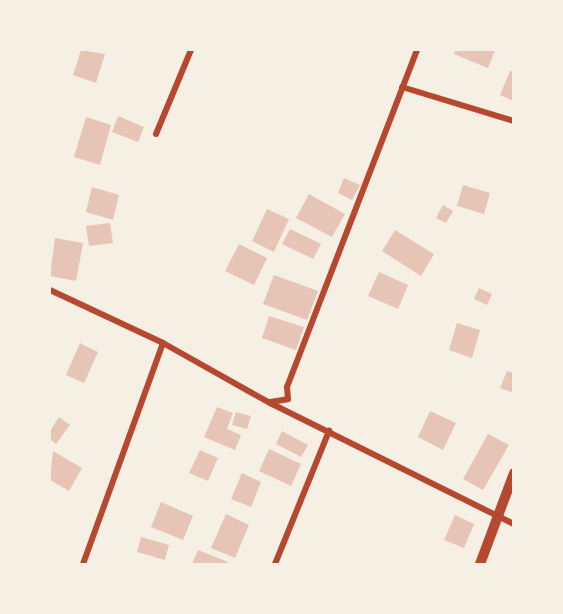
<!DOCTYPE html>
<html>
<head>
<meta charset="utf-8">
<style>
  body { margin:0 }
  #map { position:relative; width:563px; height:614px; overflow:hidden; background:#f6efe4; font-family:"Sofia Sans Condensed",sans-serif }
  div>[style] { position:absolute }
  .building>* { inset:0; background:#e6c5b7 }
  .minor>* { height:6px; margin:-3px; padding:0 3px; transform-origin:3px; border-radius:3px; background:#b5482f }
  .tertiary>* { height:10px; margin:-5px; padding:0 5px; transform-origin:5px; border-radius:5px; background:#b5482f }
  span { translate:-50% -50%; white-space:nowrap; text-align:center; line-height:1.15; -webkit-text-stroke:5px #f6efe4; paint-order:stroke }
  .frame { position:absolute; inset:0; border:51px solid #f6efe4; pointer-events:none }
</style>
</head>
<body>
<div id="map">
  <div class="building">
    <i style="clip-path:polygon(81px 50px,105px 54px,96px 83px,73px 75px)"></i>
    <i style="clip-path:polygon(456px 50px,495px 50px,488px 68px,454px 54px)"></i>
    <i style="clip-path:polygon(510px 71px,514px 72px,514px 101px,500px 95px)"></i>
    <i style="clip-path:polygon(118px 116px,144px 127px,138px 142px,112px 132px)"></i>
    <i style="clip-path:polygon(86px 117px,111px 125px,100px 165px,74px 157px)"></i>
    <i style="clip-path:polygon(344px 178px,360px 185px,352px 200px,338px 193px)"></i>
    <i style="clip-path:polygon(463px 185px,490px 193px,484px 214px,457px 206px)"></i>
    <i style="clip-path:polygon(92px 187px,119px 195px,113px 220px,86px 212px)"></i>
    <i style="clip-path:polygon(309px 194px,345px 214px,332px 237px,296px 218px)"></i>
    <i style="clip-path:polygon(443px 205px,453px 211px,446px 223px,436px 218px)"></i>
    <i style="clip-path:polygon(267px 209px,289px 219px,274px 252px,252px 241px)"></i>
    <i style="clip-path:polygon(110px 223px,113px 243px,89px 246px,86px 226px)"></i>
    <i style="clip-path:polygon(290px 229px,321px 244px,313px 259px,282px 244px)"></i>
    <i style="clip-path:polygon(395px 230px,434px 254px,421px 276px,382px 251px)"></i>
    <i style="clip-path:polygon(55px 238px,83px 243px,76px 281px,50px 276px)"></i>
    <i style="clip-path:polygon(239px 244px,267px 258px,254px 285px,225px 271px)"></i>
    <i style="clip-path:polygon(379px 272px,408px 285px,398px 309px,368px 296px)"></i>
    <i style="clip-path:polygon(274px 275px,318px 291px,307px 320px,263px 304px)"></i>
    <i style="clip-path:polygon(479px 288px,492px 294px,487px 305px,474px 299px)"></i>
    <i style="clip-path:polygon(269px 316px,304px 327px,296px 350px,262px 338px)"></i>
    <i style="clip-path:polygon(457px 323px,480px 330px,472px 358px,449px 350px)"></i>
    <i style="clip-path:polygon(80px 343px,98px 352px,84px 383px,66px 375px)"></i>
    <i style="clip-path:polygon(507px 371px,514px 373px,514px 393px,500px 388px)"></i>
    <i style="clip-path:polygon(217px 407px,233px 413px,227px 429px,241px 435px,235px 450px,204px 437px)"></i>
    <i style="clip-path:polygon(430px 411px,456px 423px,443px 450px,418px 437px)"></i>
    <i style="clip-path:polygon(236px 412px,251px 416px,247px 429px,232px 425px)"></i>
    <i style="clip-path:polygon(59px 417px,70px 425px,56px 444px,50px 439px,50px 431px)"></i>
    <i style="clip-path:polygon(282px 431px,308px 445px,301px 457px,276px 444px)"></i>
    <i style="clip-path:polygon(488px 434px,509px 445px,483px 490px,463px 479px)"></i>
    <i style="clip-path:polygon(269px 449px,301px 464px,291px 486px,259px 471px)"></i>
    <i style="clip-path:polygon(200px 450px,218px 458px,208px 481px,189px 473px)"></i>
    <i style="clip-path:polygon(53px 451px,82px 468px,69px 491px,50px 480px)"></i>
    <i style="clip-path:polygon(242px 473px,261px 482px,251px 507px,231px 499px)"></i>
    <i style="clip-path:polygon(161px 502px,193px 516px,183px 540px,151px 527px)"></i>
    <i style="clip-path:polygon(226px 514px,249px 525px,235px 558px,211px 548px)"></i>
    <i style="clip-path:polygon(455px 515px,474px 524px,464px 548px,444px 540px)"></i>
    <i style="clip-path:polygon(141px 537px,169px 545px,165px 560px,137px 552px)"></i>
    <i style="clip-path:polygon(198px 550px,228px 562px,227px 564px,192px 564px)"></i>
  </div>
  <div class="minor">
    <i style="left:402px;top:87px;width:117px;rotate:16.9deg"></i>
    <i style="left:156px;top:134px;width:91px;rotate:-67.4deg"></i>
    <i style="left:50px;top:290px;width:125px;rotate:25.1deg"></i>
    <i style="left:163px;top:343px;width:123px;rotate:29.3deg"></i>
    <i style="left:270px;top:403px;width:272px;rotate:26.4deg"></i>
    <i style="left:270px;top:402px;width:18px;rotate:-9deg"></i>
    <i style="left:288px;top:399px;width:12px;rotate:-95deg"></i>
    <i style="left:287px;top:387px;width:361px;rotate:-68.9deg"></i>
    <i style="left:83px;top:564px;width:235px;rotate:-70.1deg"></i>
    <i style="left:275px;top:564px;width:144px;rotate:-67.9deg"></i>
  </div>
  <div class="tertiary">
    <i style="left:480px;top:564px;width:97px;rotate:-69.5deg"></i>
  </div>
  <div class="frame"></div>
</div>
</body>
</html>
